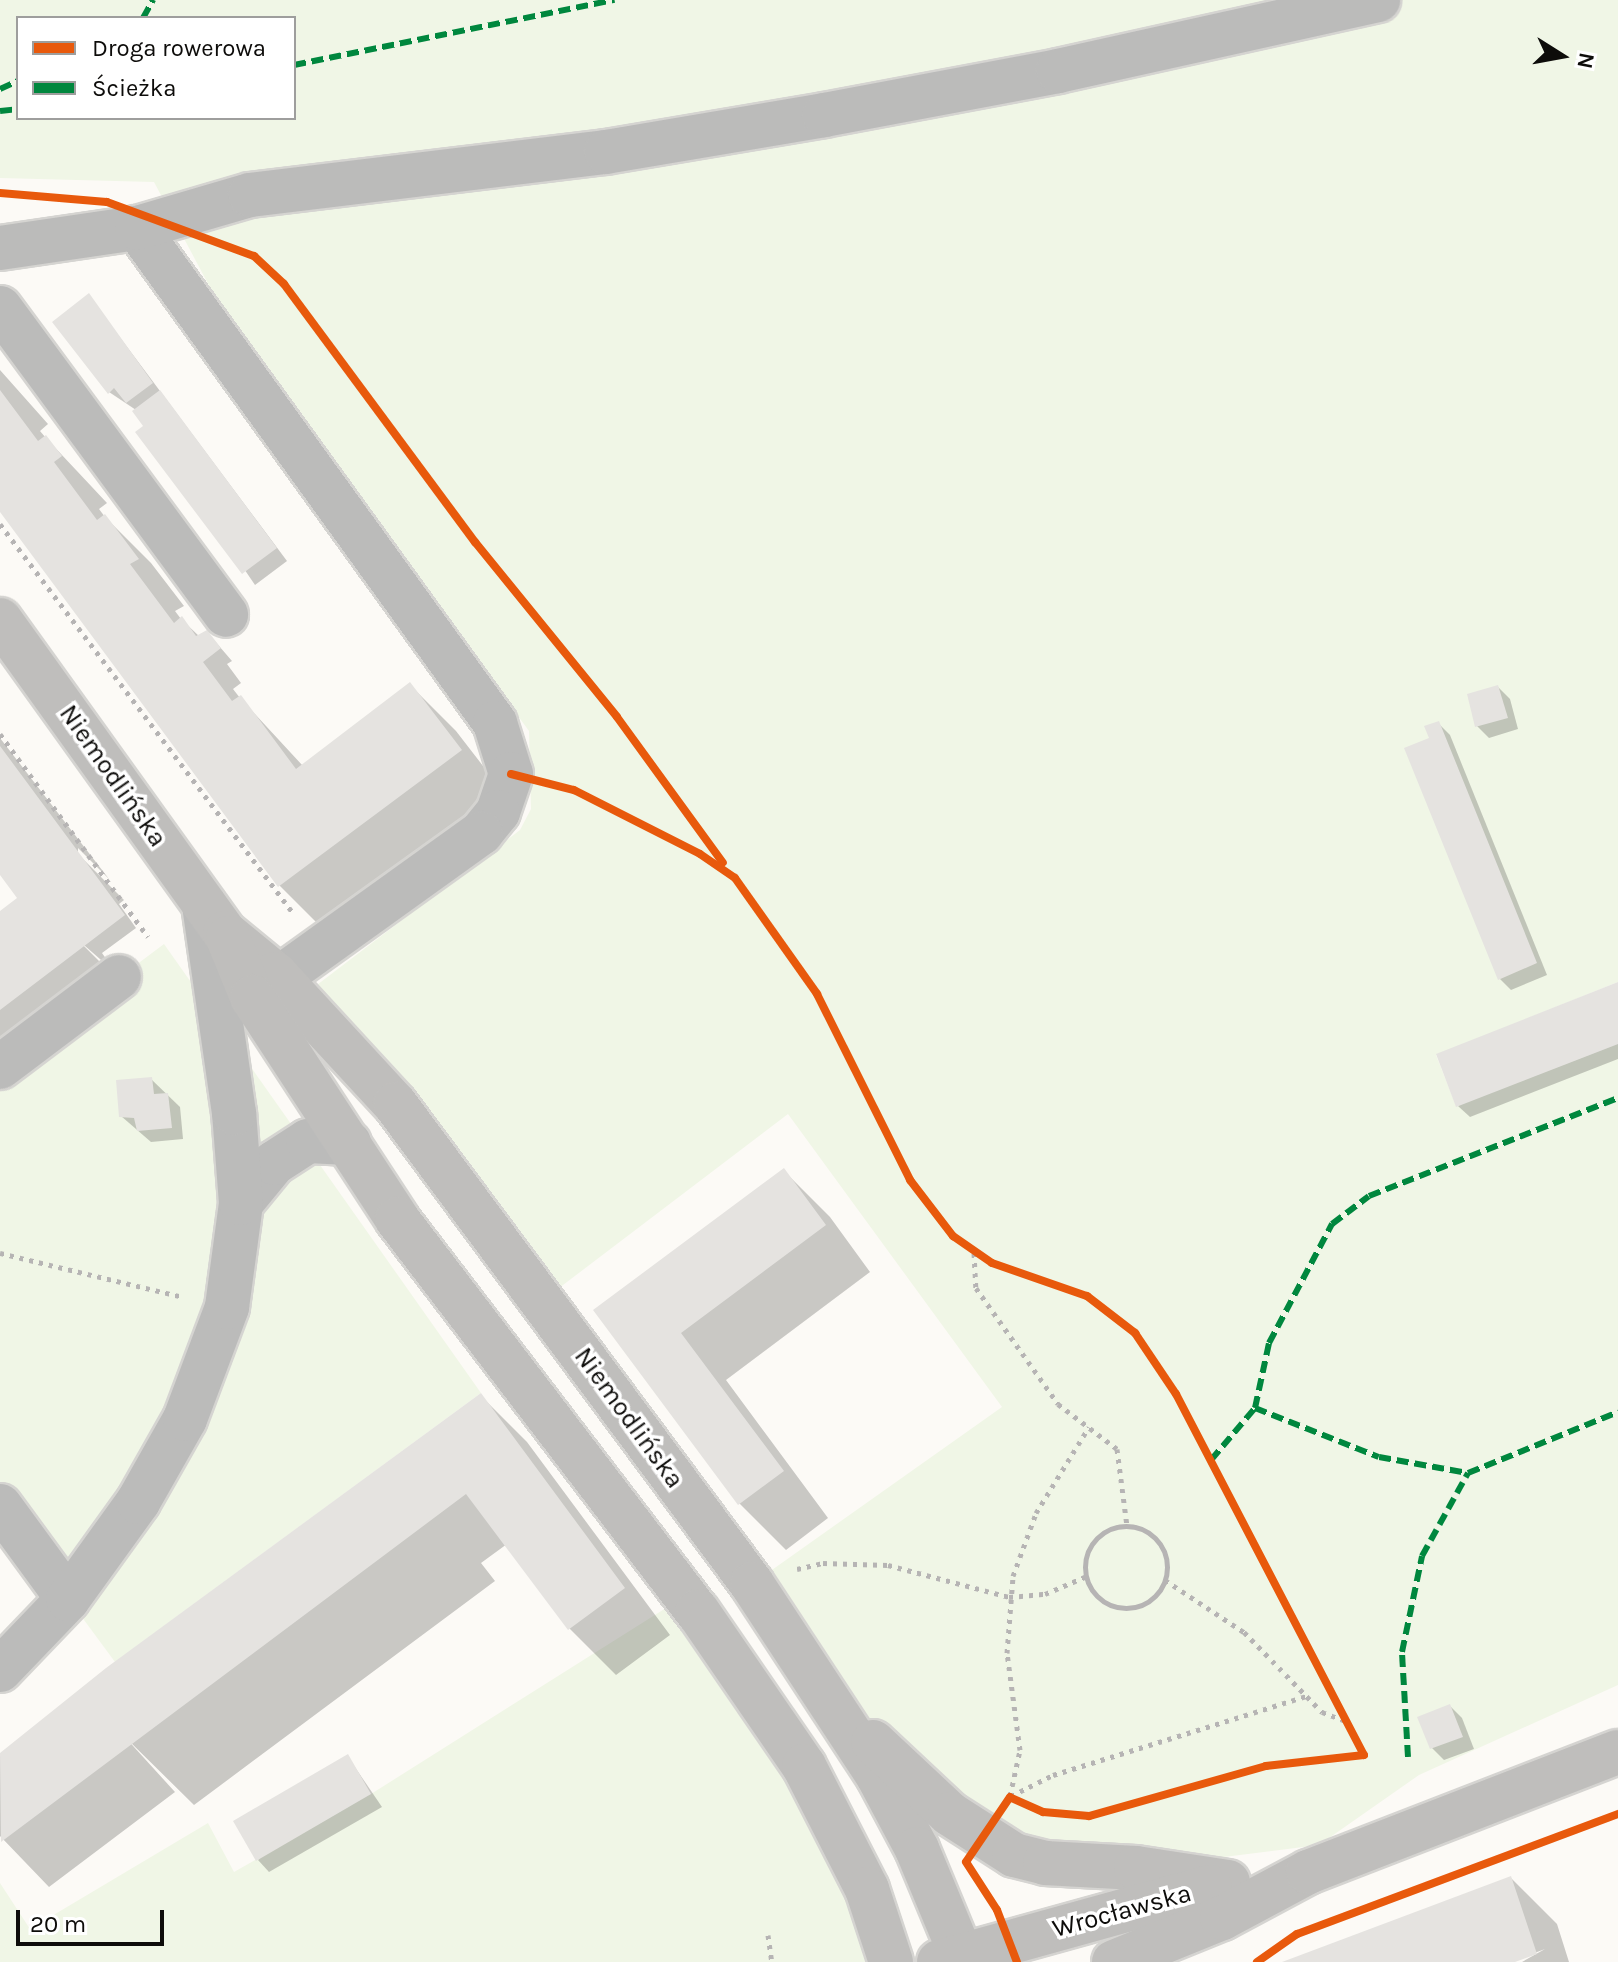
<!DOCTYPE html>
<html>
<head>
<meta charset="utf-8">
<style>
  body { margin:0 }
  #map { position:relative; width:1618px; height:1962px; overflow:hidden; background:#fcfaf6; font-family:Karla,sans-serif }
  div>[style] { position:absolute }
  .green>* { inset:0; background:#f0f6e6 }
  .shadow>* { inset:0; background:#0003 }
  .building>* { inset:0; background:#e5e3e0 }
  .path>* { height:5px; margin-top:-2.5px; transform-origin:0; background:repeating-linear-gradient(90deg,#b6b4b4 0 4px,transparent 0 10px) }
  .path>.ring { margin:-2.5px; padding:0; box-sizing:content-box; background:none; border:5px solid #b6b4b4; border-radius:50% }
  .roads { filter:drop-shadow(2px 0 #d5d4d1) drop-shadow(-2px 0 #d5d4d1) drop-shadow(0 2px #d5d4d1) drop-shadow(0 -2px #d5d4d1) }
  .minor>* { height:44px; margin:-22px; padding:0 22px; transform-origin:22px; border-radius:22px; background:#bbbbba }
  .major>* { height:44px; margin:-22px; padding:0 22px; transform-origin:22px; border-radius:22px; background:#bfbebc }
  .quiet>* { height:6px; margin-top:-3px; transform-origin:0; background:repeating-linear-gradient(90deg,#00873e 0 12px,transparent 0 18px) }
  .cycleway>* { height:8px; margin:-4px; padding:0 4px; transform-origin:4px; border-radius:4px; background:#e8590c }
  span { translate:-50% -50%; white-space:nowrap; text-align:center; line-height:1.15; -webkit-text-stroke:7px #fff; paint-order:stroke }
  .street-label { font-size:26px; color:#0d0c0a }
  .legend { position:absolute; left:16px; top:16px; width:280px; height:104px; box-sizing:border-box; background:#fff; border:2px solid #9e9e9d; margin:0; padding:10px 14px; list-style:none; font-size:24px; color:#0d0c0a }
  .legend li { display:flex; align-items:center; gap:16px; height:40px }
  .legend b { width:40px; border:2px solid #9e9e9d }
  .north { position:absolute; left:1522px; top:16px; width:80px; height:80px; -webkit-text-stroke:6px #fff; paint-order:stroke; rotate:101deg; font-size:22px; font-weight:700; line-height:32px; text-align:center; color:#0d0c0a }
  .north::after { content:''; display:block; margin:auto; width:28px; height:36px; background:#0d0c0a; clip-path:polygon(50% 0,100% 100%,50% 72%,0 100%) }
  .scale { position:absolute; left:16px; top:1910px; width:148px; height:36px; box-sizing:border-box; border:4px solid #0d0c0a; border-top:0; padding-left:10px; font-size:24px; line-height:28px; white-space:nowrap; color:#0d0c0a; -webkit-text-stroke:6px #fff; paint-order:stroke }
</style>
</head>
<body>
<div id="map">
  <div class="green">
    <i style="clip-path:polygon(evenodd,0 0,1618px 0,1618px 982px,1436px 1055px,1456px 1106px,1618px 1044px,1618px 1685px,1419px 1775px,1319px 1845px,1136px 1868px,1045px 1863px,837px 1708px,752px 1584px,1002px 1407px,788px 1114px,542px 1301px,309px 991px,520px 830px,531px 809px,529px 731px,223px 312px,154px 182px,0 178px,0 0,18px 18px,294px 18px,294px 118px,18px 118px,18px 18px)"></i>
    <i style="clip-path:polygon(164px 944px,481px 1393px,115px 1662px,0 1506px,0 1067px)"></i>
    <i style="clip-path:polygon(685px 1596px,891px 1962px,0 1962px,0 1883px,30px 1929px,208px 1823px,234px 1872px,371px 1794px)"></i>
  </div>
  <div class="shadow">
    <i style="clip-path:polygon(89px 296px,287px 561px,255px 585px,136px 410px,109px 392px)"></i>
    <i style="clip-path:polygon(0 370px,48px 424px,40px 431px,46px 438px,107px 503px,99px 509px,105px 517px,151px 563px,184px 606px,175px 611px,181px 619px,200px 637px,207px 632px,232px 661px,227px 664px,241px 683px,233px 689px,240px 698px,303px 766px,410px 685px,456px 731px,507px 797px,326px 932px,280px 886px,0 509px)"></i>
    <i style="clip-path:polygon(1498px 687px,1510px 699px,1518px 729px,1489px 738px,1477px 726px)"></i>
    <i style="clip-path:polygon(1438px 723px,1450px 735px,1547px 975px,1511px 990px,1499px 978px,1431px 739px)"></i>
    <i style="clip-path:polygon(0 738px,109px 879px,78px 848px,78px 854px,124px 900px,119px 904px,136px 928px,102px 953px,116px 973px,77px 939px,130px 992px,0 1089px,0 914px,20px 899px,0 872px)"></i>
    <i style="clip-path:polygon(1618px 984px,1618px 1059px,1470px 1117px,1458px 1106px)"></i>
    <i style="clip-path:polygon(151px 1079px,180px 1107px,183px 1139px,151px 1142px,121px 1116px)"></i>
    <i style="clip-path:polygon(784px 1171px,830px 1217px,870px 1272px,726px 1380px,828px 1518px,786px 1550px,739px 1503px,596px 1311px)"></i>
    <i style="clip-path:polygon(481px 1396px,527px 1442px,670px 1635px,616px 1675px,570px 1629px,507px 1544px,481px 1563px,495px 1581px,194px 1805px,124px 1736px,175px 1792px,49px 1887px,0 1836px,0 1756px)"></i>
    <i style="clip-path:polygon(1450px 1706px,1462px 1718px,1474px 1749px,1444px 1760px,1432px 1748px)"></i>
    <i style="clip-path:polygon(348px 1757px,382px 1807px,269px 1872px,258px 1860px)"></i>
    <i style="clip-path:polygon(1511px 1878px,1557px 1924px,1569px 1962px,1522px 1962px,1545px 1949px,1511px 1962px,1288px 1962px)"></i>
  </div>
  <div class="building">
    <i style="clip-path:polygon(89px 293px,153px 383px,126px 403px,114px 388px,108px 394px,52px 322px)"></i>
    <i style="clip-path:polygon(0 390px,38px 441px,46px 435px,62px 456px,54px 462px,97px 520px,105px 514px,139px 559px,130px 564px,174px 623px,182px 616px,196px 636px,207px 630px,221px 648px,203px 662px,232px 701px,241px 695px,296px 769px,410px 682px,462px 750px,278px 887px,0 512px)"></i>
    <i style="clip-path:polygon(160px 390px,277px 548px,242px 574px,135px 432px,143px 426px,132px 411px)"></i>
    <i style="clip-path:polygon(1498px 685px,1508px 718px,1475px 727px,1467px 694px)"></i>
    <i style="clip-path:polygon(1439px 721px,1537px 963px,1498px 980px,1404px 748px,1429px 738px,1424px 726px)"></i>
    <i style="clip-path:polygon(0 746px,125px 915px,0 1010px,0 911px,17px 898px,0 875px)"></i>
    <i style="clip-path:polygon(1618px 982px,1618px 1044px,1456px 1107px,1436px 1054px)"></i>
    <i style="clip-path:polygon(152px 1077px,154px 1094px,168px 1093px,172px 1128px,137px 1131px,134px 1118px,119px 1117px,116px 1080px)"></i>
    <i style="clip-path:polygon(784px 1168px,826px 1225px,681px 1333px,784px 1471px,738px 1505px,593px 1310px)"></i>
    <i style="clip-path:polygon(481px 1393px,625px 1588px,568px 1630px,466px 1494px,1px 1842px,0 1753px,106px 1668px)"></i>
    <i style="clip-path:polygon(1450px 1704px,1463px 1737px,1430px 1749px,1417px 1717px)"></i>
    <i style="clip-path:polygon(348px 1754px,371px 1794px,256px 1861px,233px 1821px)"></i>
    <i style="clip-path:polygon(1511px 1876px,1537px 1954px,1515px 1962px,1282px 1962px)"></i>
  </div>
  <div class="path">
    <i style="left:0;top:524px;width:486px;rotate:53deg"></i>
    <i style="left:0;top:734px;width:251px;rotate:53.9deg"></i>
    <i style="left:0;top:1253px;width:188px;rotate:13.5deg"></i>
    <i style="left:974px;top:1253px;width:35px;rotate:87deg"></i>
    <i style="left:976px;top:1288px;width:142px;rotate:54.7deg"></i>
    <i style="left:1058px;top:1404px;width:74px;rotate:37.3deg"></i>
    <i style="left:1117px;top:1449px;width:78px;rotate:82.6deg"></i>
    <i class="ring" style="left:1085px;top:1526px;width:77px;height:77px"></i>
    <i style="left:797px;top:1569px;width:27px;rotate:-13deg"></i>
    <i style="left:823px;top:1563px;width:65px;rotate:1.8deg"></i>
    <i style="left:888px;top:1565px;width:125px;rotate:14.8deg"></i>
    <i style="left:1009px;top:1597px;width:36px;rotate:-5deg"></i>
    <i style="left:1045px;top:1594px;width:46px;rotate:-23.2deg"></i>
    <i style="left:1165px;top:1580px;width:95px;rotate:33.4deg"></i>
    <i style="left:1244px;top:1632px;width:112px;rotate:45.7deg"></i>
    <i style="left:1322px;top:1712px;width:28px;rotate:21deg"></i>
    <i style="left:1010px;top:1796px;width:47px;rotate:-77.7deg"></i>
    <i style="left:1020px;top:1750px;width:98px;rotate:-97.6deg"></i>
    <i style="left:1007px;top:1653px;width:77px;rotate:-85.5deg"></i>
    <i style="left:1013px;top:1576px;width:67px;rotate:-69.9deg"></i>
    <i style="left:1036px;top:1513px;width:101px;rotate:-58.4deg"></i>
    <i style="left:1011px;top:1796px;width:47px;rotate:-26.6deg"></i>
    <i style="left:1053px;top:1775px;width:265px;rotate:-17.3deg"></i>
    <i style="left:768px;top:1935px;width:27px;rotate:82deg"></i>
  </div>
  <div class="roads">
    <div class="minor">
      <i style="left:137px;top:228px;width:611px;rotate:54.12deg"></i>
      <i style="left:495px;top:723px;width:53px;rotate:72.6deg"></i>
      <i style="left:511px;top:774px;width:40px;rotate:108.9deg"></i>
      <i style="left:498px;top:812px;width:27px;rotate:129deg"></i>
      <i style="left:481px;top:833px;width:249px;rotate:144.3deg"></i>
      <i style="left:0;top:248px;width:138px;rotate:-8.3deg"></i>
      <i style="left:137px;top:228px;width:118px;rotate:-16.3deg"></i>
      <i style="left:250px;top:195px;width:359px;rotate:-6.9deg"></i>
      <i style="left:606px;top:152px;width:221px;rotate:-9.6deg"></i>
      <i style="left:824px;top:115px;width:238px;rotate:-10.6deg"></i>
      <i style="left:1058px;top:71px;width:328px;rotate:-12.5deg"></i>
      <i style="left:0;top:308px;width:381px;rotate:53.6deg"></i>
      <i style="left:0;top:1067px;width:149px;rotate:-37.1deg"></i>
      <i style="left:241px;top:1203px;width:52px;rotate:-50.5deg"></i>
      <i style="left:274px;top:1163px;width:40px;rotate:-32.9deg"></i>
      <i style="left:308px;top:1141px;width:41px;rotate:2.8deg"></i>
      <i style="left:0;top:1506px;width:115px;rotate:53.8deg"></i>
      <i style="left:0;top:1670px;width:98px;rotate:-46.2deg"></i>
      <i style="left:68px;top:1599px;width:120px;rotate:-54.2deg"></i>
      <i style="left:138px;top:1502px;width:95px;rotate:-60.5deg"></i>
      <i style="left:185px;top:1419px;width:120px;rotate:-69.4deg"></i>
      <i style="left:227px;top:1307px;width:105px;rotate:-82.3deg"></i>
      <i style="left:241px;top:1203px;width:90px;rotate:-94.4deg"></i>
      <i style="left:234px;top:1113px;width:210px;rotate:-98.2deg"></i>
    </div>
    <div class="major">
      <i style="left:0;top:620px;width:385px;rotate:54.3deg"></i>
      <i style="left:225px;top:933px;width:65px;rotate:39.4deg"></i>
      <i style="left:275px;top:974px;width:177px;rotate:47.3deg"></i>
      <i style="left:395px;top:1104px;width:598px;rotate:53.36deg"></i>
      <i style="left:752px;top:1584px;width:230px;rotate:56.7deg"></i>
      <i style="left:878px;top:1776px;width:83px;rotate:61.9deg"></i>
      <i style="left:917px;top:1849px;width:122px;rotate:67.4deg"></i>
      <i style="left:228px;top:938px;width:64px;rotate:67.9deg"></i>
      <i style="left:252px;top:997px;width:265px;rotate:56.8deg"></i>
      <i style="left:397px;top:1219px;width:495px;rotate:52.6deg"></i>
      <i style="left:698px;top:1612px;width:187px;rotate:55.5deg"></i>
      <i style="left:804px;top:1766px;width:138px;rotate:62.9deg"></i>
      <i style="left:867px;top:1889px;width:77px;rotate:71.8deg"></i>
      <i style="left:873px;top:1742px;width:105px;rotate:43.1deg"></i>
      <i style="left:950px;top:1814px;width:76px;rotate:32.6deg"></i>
      <i style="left:1014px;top:1855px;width:32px;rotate:14deg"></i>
      <i style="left:1045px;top:1863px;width:91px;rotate:3.1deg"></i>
      <i style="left:1136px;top:1868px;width:93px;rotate:8.7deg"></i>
      <i style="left:939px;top:1962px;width:281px;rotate:-15.5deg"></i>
      <i style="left:1114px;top:1962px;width:117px;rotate:-22.2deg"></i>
      <i style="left:1222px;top:1918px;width:98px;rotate:-28.1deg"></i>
      <i style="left:1308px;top:1872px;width:332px;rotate:-21.2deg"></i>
    </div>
  </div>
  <div class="quiet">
    <i style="left:143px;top:18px;width:21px;rotate:-61deg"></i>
    <i style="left:294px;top:65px;width:327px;rotate:-11.5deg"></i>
    <i style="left:0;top:89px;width:20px;rotate:-24deg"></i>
    <i style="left:0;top:111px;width:18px;rotate:-6deg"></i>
    <i style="left:1255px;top:1408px;width:133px;rotate:21.6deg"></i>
    <i style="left:1379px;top:1457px;width:90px;rotate:10.2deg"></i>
    <i style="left:1468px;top:1473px;width:162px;rotate:-22.1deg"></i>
    <i style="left:1211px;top:1460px;width:68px;rotate:-49.8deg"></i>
    <i style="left:1255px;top:1408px;width:66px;rotate:-77.8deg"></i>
    <i style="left:1269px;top:1343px;width:135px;rotate:-62.1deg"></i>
    <i style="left:1332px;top:1224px;width:46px;rotate:-37.1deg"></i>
    <i style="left:1369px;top:1196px;width:268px;rotate:-21.5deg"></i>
    <i style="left:1408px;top:1757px;width:105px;rotate:-93.3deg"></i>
    <i style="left:1402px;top:1652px;width:98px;rotate:-78.2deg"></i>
    <i style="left:1422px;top:1556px;width:95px;rotate:-61deg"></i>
  </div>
  <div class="cycleway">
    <i style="left:0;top:193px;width:107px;rotate:4.8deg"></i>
    <i style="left:107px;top:202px;width:157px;rotate:20.2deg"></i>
    <i style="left:254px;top:256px;width:41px;rotate:43deg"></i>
    <i style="left:284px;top:284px;width:321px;rotate:53.5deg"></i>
    <i style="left:475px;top:542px;width:225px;rotate:50.9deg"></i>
    <i style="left:617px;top:717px;width:180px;rotate:54deg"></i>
    <i style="left:511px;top:774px;width:65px;rotate:14.3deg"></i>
    <i style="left:574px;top:790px;width:141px;rotate:26.9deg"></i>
    <i style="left:700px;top:854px;width:42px;rotate:34.4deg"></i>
    <i style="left:735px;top:878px;width:142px;rotate:54.7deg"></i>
    <i style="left:817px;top:994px;width:208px;rotate:63.4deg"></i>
    <i style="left:910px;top:1180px;width:71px;rotate:52.5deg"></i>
    <i style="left:953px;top:1236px;width:47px;rotate:34.7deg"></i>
    <i style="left:992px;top:1263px;width:101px;rotate:19.2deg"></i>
    <i style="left:1087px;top:1296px;width:61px;rotate:37.6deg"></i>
    <i style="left:1135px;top:1333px;width:73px;rotate:56.1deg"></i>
    <i style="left:1176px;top:1394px;width:407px;rotate:62.5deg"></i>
    <i style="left:1364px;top:1755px;width:99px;rotate:173.6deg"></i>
    <i style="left:1266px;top:1766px;width:184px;rotate:164.2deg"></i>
    <i style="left:1089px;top:1816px;width:46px;rotate:-175deg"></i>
    <i style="left:1043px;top:1812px;width:36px;rotate:-156deg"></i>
    <i style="left:1010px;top:1797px;width:78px;rotate:124.1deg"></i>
    <i style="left:966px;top:1862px;width:57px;rotate:57.1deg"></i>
    <i style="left:997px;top:1910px;width:56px;rotate:69deg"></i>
    <i style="left:1257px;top:1962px;width:49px;rotate:-35deg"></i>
    <i style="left:1297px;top:1934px;width:343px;rotate:-20.5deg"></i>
  </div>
  <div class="street-label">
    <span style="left:113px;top:776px;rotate:55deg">Niemodlińska</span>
    <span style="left:629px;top:1418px;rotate:54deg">Niemodlińska</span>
    <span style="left:1122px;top:1911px;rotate:-15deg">Wrocławska</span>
  </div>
  <ul class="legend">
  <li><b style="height:10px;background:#e8590c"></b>Droga rowerowa</li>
  <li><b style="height:10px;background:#00873e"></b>Ścieżka</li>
  </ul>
  <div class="north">N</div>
  <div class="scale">20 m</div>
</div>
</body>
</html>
